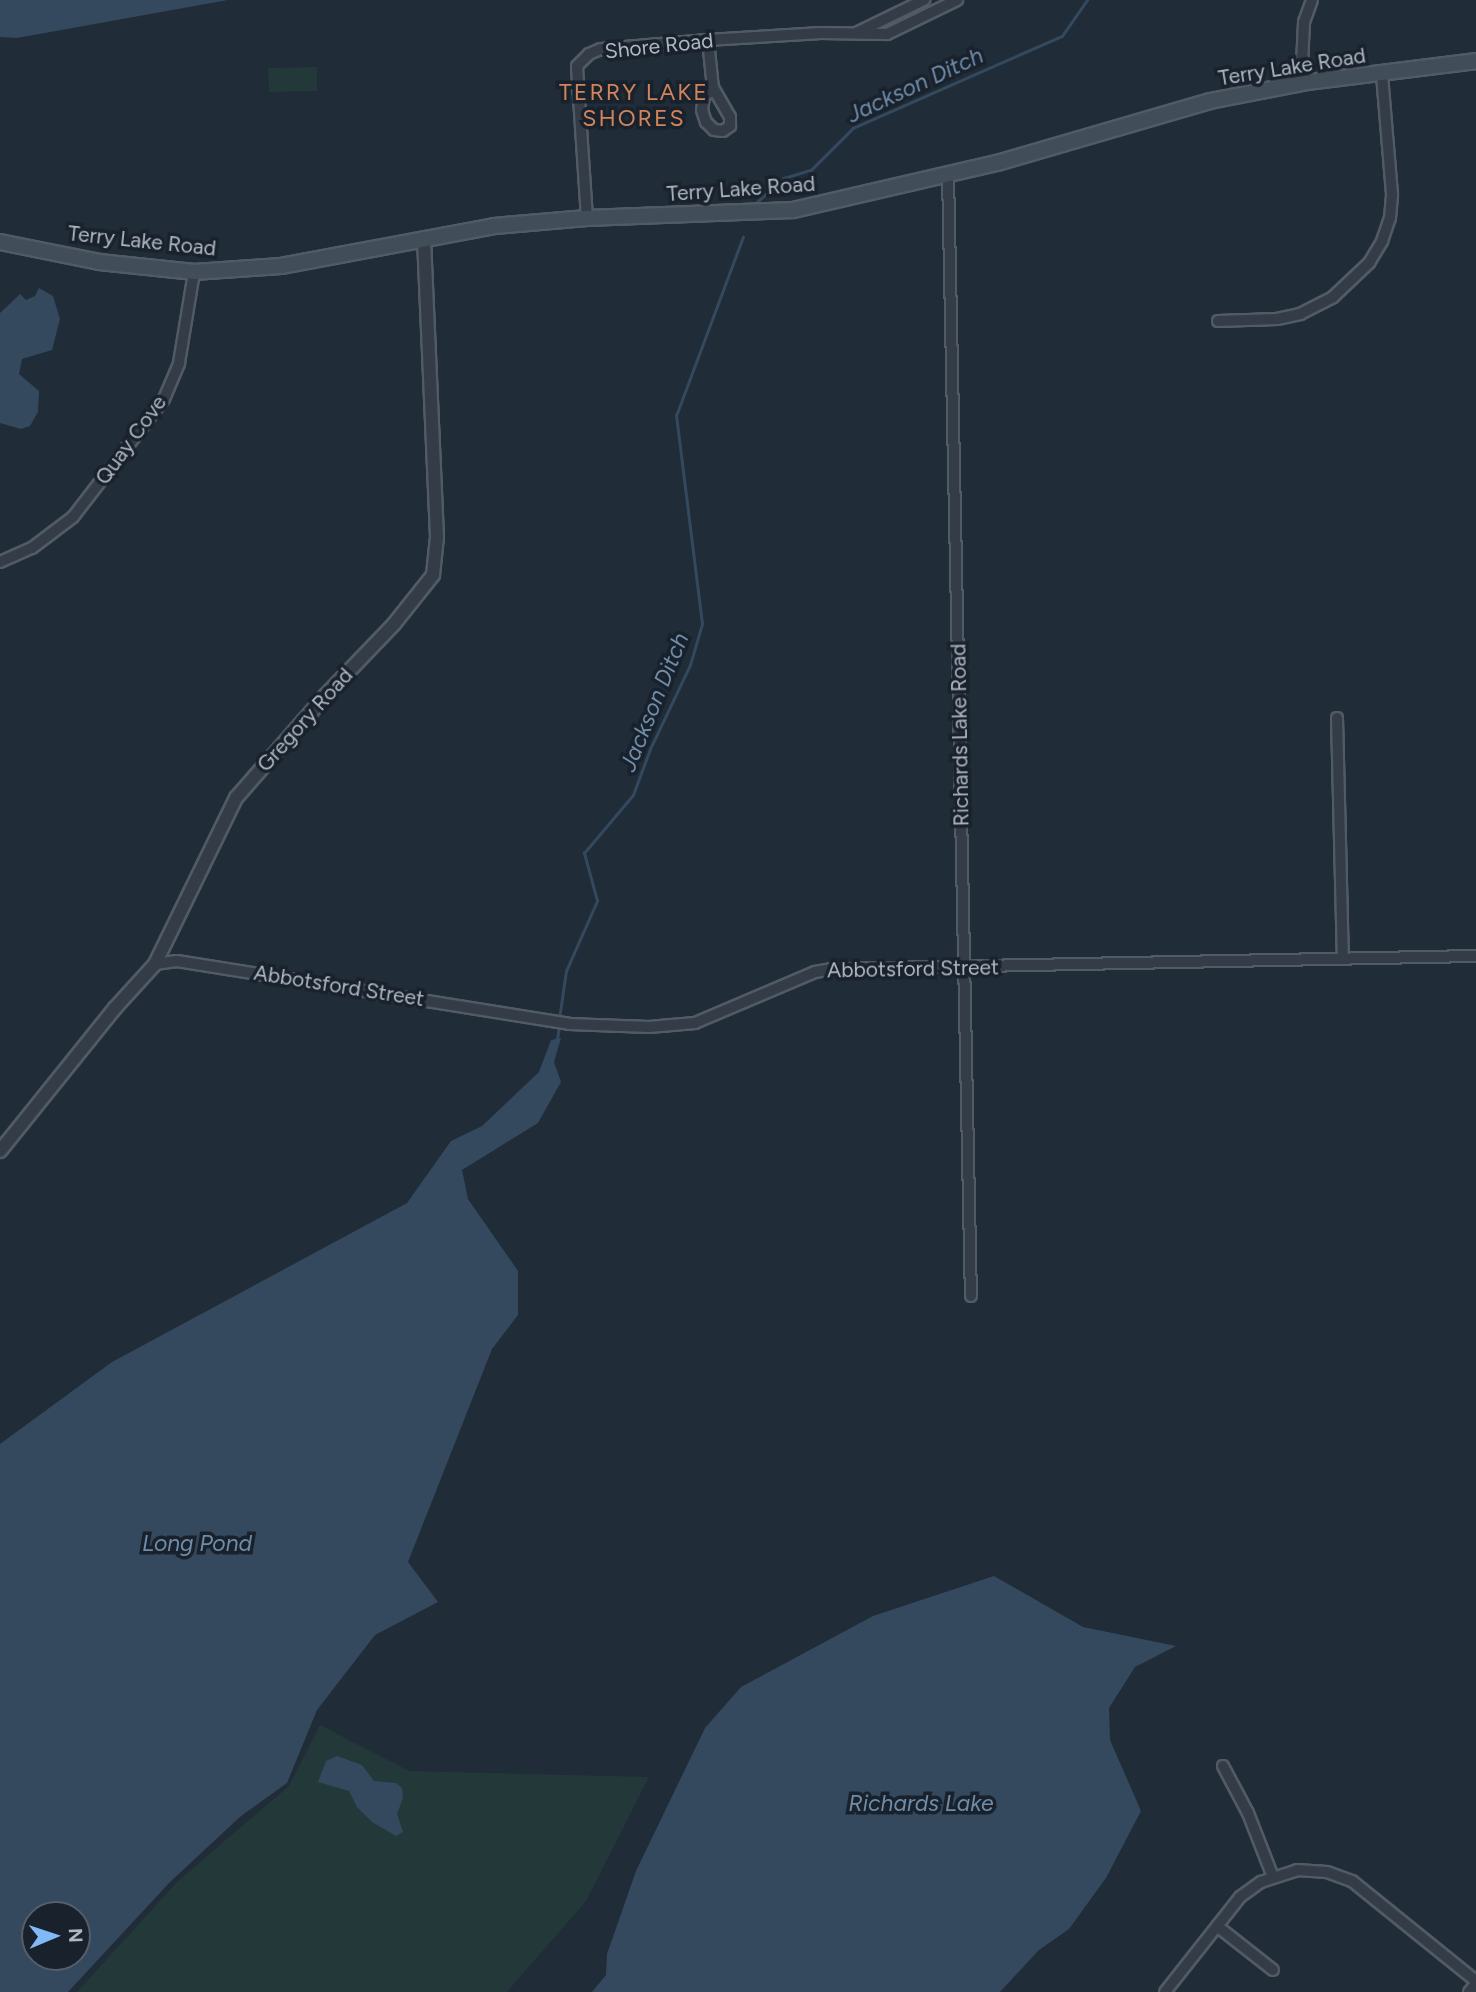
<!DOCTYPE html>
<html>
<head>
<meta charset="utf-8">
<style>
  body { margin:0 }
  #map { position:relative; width:1476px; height:1992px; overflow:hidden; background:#202c37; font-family:Figtree,sans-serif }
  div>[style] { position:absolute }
  .green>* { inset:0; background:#233939 }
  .water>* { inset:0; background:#34495e }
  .stream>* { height:2.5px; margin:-1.25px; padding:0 1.25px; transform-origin:1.25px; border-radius:1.25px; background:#34495e }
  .roads { filter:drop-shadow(2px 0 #515b65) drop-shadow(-2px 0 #515b65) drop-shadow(0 2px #515b65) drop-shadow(0 -2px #515b65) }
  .minor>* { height:10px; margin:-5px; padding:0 5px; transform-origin:5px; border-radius:5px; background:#343d47 }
  .tertiary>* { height:12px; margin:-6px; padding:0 6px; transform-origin:6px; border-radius:6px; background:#343d47 }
  .secondary>* { height:14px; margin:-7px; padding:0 7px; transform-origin:7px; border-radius:7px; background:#424d5a }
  span { translate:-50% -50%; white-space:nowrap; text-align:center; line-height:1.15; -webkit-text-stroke:7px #19222c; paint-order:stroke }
  .street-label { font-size:21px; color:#aeb8c4 }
  .water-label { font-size:23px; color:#6f8ca8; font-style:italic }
  .neighbourhood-label { font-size:23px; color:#d1855c; letter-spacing:2px }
  .north { position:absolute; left:21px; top:1901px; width:70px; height:70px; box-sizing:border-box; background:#19222c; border:2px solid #555e69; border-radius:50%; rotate:88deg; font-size:19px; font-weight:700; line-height:28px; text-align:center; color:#aeb8c4 }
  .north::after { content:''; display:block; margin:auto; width:24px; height:32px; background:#81b8f6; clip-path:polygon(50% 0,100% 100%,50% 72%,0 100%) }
</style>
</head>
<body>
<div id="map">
  <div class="green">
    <i style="clip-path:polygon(317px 67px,317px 91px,269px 92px,268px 68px)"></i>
    <i style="clip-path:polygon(320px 1725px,409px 1771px,649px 1777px,586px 1901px,507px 1992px,77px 1992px,178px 1881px,289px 1786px)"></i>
  </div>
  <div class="water">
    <i style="clip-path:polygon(0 0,228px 0,17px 38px,0 37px)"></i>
    <i style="clip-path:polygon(39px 288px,53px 296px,60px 319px,52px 350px,22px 359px,19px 374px,39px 391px,38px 412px,30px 426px,21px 429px,0 423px,0 313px,20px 294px,26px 300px,35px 296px)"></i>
    <i style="clip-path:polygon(evenodd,561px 1038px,554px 1062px,561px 1082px,538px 1123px,462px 1170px,468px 1199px,518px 1271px,518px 1315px,492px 1349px,408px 1562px,438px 1602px,375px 1635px,317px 1710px,287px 1783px,241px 1816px,170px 1882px,68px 1992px,0 1992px,0 1444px,112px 1362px,407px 1203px,451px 1141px,482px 1126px,539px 1072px,551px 1040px,561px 1038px,35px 1915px,77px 1915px,77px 1957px,35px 1957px,35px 1915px)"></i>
    <i style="clip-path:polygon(994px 1576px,1083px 1627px,1176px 1646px,1135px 1667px,1109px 1708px,1110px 1740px,1141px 1811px,1106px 1878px,1069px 1929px,1039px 1950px,1000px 1992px,592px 1992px,606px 1975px,607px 1954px,636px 1871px,705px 1728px,741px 1687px,873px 1616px)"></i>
    <i style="clip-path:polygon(337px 1756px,362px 1765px,374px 1781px,396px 1783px,402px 1788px,403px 1798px,397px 1814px,403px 1832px,396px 1836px,372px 1822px,357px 1807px,349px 1791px,318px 1782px,326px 1761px)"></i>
  </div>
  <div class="stream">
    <i style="left:757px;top:202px;width:36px;rotate:-42deg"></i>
    <i style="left:784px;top:178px;width:28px;rotate:-17deg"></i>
    <i style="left:811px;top:170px;width:59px;rotate:-45deg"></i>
    <i style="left:853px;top:128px;width:228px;rotate:-23.8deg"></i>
    <i style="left:1062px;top:36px;width:44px;rotate:-55.2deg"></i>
    <i style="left:559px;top:1019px;width:49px;rotate:-81.7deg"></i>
    <i style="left:566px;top:971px;width:77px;rotate:-66.1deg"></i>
    <i style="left:597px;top:901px;width:50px;rotate:-105.2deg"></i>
    <i style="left:584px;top:853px;width:76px;rotate:-49.8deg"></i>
    <i style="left:633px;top:795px;width:49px;rotate:-69.7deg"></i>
    <i style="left:650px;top:749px;width:93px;rotate:-64.5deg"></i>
    <i style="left:690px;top:665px;width:43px;rotate:-73.7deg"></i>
    <i style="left:702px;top:624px;width:210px;rotate:-97.1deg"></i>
    <i style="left:676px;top:416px;width:191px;rotate:-69.5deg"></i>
    <i style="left:557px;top:1039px;width:13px;rotate:-81deg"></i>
  </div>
  <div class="roads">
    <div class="minor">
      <i style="left:856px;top:33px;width:76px;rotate:-25.9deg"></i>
      <i style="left:708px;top:40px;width:48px;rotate:84.1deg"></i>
      <i style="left:713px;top:88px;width:2px;rotate:90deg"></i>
      <i style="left:713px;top:90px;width:11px;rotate:146deg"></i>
      <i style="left:704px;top:96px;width:14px;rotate:98deg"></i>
      <i style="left:702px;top:110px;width:13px;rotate:72deg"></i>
      <i style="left:706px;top:122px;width:11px;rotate:45deg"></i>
      <i style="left:714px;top:130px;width:9px;rotate:6deg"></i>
      <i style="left:723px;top:131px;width:9px;rotate:-36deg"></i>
      <i style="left:730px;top:126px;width:9px;rotate:-90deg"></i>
      <i style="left:730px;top:117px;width:34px;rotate:-120deg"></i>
      <i style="left:1301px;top:84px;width:62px;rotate:-87.2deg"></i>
      <i style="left:1304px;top:22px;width:23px;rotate:-70deg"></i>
      <i style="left:948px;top:174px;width:1122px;rotate:88.83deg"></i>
      <i style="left:587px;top:218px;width:152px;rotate:-93.8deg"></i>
      <i style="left:577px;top:66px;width:17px;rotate:-45deg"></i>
      <i style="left:589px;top:54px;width:13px;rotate:-23deg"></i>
      <i style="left:601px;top:49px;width:107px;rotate:-4.8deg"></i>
      <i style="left:708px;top:40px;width:113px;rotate:-3.5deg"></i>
      <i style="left:821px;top:33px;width:66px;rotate:0.9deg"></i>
      <i style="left:887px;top:34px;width:78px;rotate:-25.9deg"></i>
      <i style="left:1218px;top:321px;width:59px;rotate:-1.9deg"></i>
      <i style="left:1277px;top:319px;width:24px;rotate:-12deg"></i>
      <i style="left:1300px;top:314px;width:37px;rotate:-27deg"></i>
      <i style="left:1333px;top:297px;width:50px;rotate:-43.4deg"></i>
      <i style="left:1369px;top:263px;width:26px;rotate:-59deg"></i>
      <i style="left:1382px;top:241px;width:24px;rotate:-71deg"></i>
      <i style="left:1390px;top:218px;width:24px;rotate:-85deg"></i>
      <i style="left:1392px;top:194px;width:120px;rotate:-94.8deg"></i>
      <i style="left:0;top:562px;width:35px;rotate:-24deg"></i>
      <i style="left:32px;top:548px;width:51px;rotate:-37.1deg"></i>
      <i style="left:73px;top:517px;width:149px;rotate:-52.4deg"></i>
      <i style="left:164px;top:399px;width:39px;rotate:-67deg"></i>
      <i style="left:179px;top:363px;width:92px;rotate:-80.6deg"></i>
      <i style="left:1337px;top:718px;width:241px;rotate:88.6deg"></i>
      <i style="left:155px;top:964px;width:22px;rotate:-8deg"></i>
      <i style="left:177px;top:961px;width:397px;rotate:9.1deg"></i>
      <i style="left:569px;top:1024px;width:80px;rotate:2.1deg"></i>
      <i style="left:649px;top:1027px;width:46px;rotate:-5deg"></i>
      <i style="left:695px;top:1023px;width:130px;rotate:-23deg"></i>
      <i style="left:815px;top:972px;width:17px;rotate:-10deg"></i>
      <i style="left:832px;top:969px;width:644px;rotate:-1.16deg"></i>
      <i style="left:1223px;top:1766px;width:53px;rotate:62deg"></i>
      <i style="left:1248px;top:1813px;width:69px;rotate:68.7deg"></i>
      <i style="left:1217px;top:1926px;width:71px;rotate:38.2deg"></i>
      <i style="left:1165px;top:1992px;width:121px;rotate:-51.7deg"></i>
      <i style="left:1240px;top:1897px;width:26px;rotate:-36deg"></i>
      <i style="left:1261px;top:1882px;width:38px;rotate:-18deg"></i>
      <i style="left:1297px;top:1870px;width:30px;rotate:4deg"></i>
      <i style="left:1327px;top:1872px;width:27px;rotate:20deg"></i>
      <i style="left:1352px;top:1881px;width:159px;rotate:38.9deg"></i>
      <i style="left:1469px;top:1992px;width:11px;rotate:-49deg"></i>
    </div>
    <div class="tertiary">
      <i style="left:0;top:1151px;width:184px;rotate:-51.2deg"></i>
      <i style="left:115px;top:1008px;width:59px;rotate:-47.7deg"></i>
      <i style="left:155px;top:964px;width:185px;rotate:-64deg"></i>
      <i style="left:236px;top:798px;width:135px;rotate:-48.9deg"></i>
      <i style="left:325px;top:696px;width:100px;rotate:-46.2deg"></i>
      <i style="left:394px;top:624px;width:63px;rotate:-51.5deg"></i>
      <i style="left:433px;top:575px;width:38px;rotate:-84deg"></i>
      <i style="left:437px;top:537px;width:299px;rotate:-92.5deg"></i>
    </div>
    <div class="secondary">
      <i style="left:0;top:242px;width:101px;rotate:11.4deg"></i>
      <i style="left:99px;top:262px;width:96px;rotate:6deg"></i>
      <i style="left:194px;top:272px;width:87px;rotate:-3.9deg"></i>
      <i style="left:281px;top:266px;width:217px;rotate:-10.6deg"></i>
      <i style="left:494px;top:226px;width:93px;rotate:-4.9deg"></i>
      <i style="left:587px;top:218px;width:206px;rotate:-2.2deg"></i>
      <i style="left:793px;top:210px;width:209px;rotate:-13deg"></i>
      <i style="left:997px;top:163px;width:222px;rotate:-16.2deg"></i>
      <i style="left:1210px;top:101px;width:100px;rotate:-11deg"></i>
      <i style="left:1308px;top:82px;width:169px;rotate:-7.1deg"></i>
    </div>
  </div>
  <div class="street-label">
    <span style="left:659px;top:46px;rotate:-6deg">Shore Road</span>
    <span style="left:1292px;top:67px;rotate:-9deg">Terry Lake Road</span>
    <span style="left:741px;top:189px;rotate:-4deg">Terry Lake Road</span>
    <span style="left:142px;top:241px;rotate:6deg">Terry Lake Road</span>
    <span style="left:131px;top:440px;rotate:-54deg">Quay Cove</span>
    <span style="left:305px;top:720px;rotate:-48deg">Gregory Road</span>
    <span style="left:960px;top:735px;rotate:-91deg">Richards Lake Road</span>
    <span style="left:913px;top:969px;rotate:-1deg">Abbotsford Street</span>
    <span style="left:339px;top:986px;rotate:9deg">Abbotsford Street</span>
  </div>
  <div class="water-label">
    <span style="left:915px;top:85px;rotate:-25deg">Jackson Ditch</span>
    <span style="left:654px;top:702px;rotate:-68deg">Jackson Ditch</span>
    <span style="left:197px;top:1543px">Long Pond</span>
    <span style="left:921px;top:1803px">Richards Lake</span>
  </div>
  <div class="neighbourhood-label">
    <span style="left:634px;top:105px">TERRY LAKE<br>SHORES</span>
  </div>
  <div class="north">N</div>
</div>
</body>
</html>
